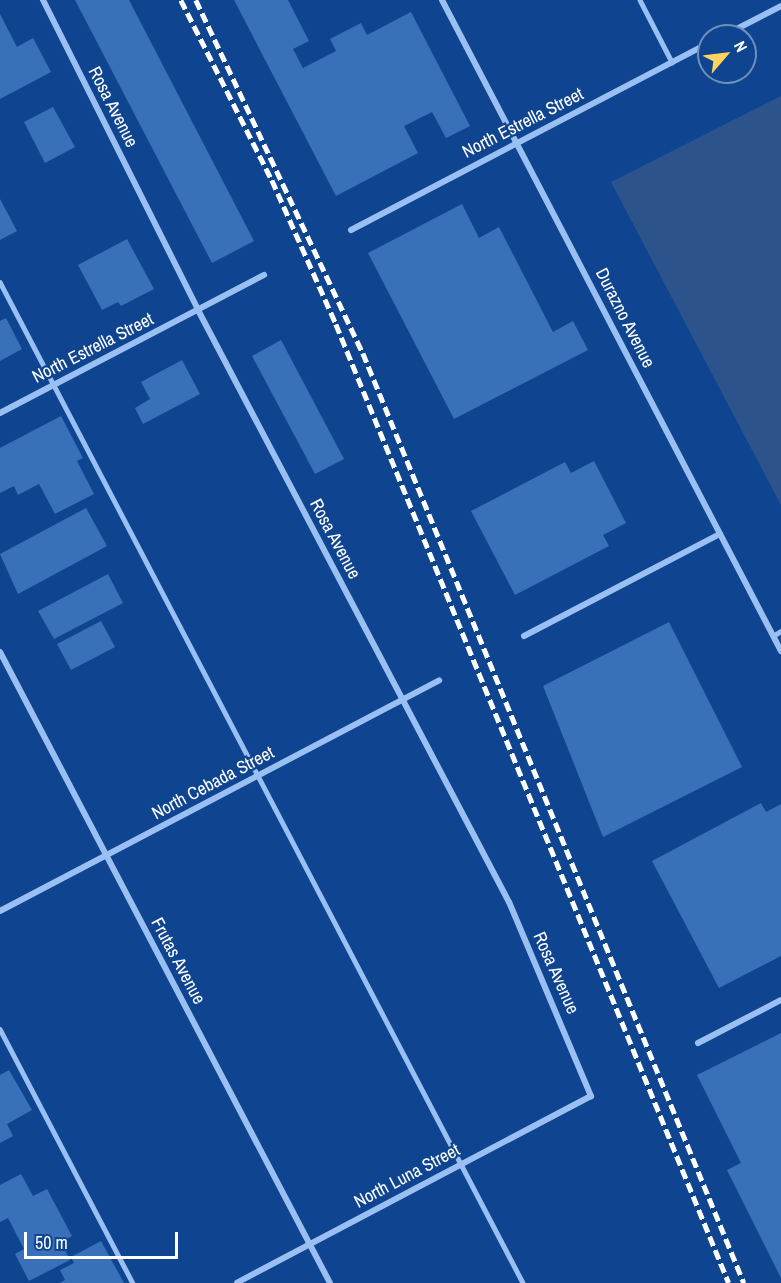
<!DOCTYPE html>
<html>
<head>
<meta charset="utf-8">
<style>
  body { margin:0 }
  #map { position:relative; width:781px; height:1283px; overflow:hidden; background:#0f4590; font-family:"Archivo Narrow",sans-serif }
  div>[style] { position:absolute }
  .water>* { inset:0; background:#2c538b }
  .building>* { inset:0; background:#3870b9 }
  .lane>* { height:4.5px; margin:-2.25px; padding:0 2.25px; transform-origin:2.25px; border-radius:2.25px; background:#9ac0f3 }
  .street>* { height:6px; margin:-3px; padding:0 3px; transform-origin:3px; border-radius:3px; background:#9ac0f3 }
  .rail>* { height:4.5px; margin-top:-2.25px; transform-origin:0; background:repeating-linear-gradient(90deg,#fff 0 10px,transparent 0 14.5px) }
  span { translate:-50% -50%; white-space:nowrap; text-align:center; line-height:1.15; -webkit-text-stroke:4.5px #0f4590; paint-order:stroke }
  .street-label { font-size:18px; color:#fff }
  .north { position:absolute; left:697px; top:24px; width:60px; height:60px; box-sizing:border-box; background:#0f4590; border:2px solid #6f8fbc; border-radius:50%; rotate:62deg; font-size:16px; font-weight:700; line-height:24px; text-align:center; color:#fff }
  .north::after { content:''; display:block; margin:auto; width:21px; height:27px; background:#ffd35c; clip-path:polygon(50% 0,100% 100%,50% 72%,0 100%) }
  .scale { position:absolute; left:24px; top:1232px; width:154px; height:27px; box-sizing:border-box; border:3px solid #fff; border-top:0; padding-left:8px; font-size:18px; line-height:21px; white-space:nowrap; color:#fff; -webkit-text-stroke:4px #0f4590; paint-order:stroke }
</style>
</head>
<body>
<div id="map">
  <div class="water">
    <i style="clip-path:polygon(781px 96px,781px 505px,611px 182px)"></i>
  </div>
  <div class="building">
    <i style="clip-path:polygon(75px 0,129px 0,254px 241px,212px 263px)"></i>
    <i style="clip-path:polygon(234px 0,288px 0,309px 41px,293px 49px,303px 68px,336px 51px,330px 39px,361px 23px,367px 35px,411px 12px,470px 126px,446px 138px,432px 112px,404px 126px,418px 153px,336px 196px)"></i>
    <i style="clip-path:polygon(0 14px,17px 47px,33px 38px,51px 72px,0 99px)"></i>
    <i style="clip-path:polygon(53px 107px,75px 147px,45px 163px,24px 122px)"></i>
    <i style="clip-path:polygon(0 199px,17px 231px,0 240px)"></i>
    <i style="clip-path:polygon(462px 204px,479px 238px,499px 227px,553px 332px,573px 321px,588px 350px,454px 419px,368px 253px)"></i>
    <i style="clip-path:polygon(127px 239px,154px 289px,121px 306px,118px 302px,102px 310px,78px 265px)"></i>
    <i style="clip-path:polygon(6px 318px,22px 349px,0 361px,0 321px)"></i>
    <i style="clip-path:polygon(281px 340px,344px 459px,315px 474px,252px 356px)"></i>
    <i style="clip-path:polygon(182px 360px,200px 394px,143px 424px,135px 408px,150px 399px,141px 382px)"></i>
    <i style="clip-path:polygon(61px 416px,83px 458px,77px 461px,94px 494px,55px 514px,39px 484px,18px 495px,14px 486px,0 493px,0 448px)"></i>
    <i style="clip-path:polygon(594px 461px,626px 523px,603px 535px,609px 546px,515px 595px,471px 511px,565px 462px,571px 473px)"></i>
    <i style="clip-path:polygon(86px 508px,107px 546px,18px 594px,0 554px)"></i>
    <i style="clip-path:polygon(108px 574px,123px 603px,54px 639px,38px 611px)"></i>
    <i style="clip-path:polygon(101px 621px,115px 647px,71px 670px,57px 644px)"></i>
    <i style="clip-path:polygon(669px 622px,742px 767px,603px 837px,543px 686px)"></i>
    <i style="clip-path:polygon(761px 803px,766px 812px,781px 804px,781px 956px,719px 988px,652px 861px)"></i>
    <i style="clip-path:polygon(781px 1033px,781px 1278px,727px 1170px,741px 1163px,697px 1075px)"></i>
    <i style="clip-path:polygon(9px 1070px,32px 1110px,7px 1124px,13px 1136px,0 1143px,0 1075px)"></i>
    <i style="clip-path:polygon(21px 1174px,33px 1196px,47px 1189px,72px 1236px,61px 1242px,70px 1260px,29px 1281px,15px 1254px,24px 1249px,8px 1218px,0 1222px,0 1185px)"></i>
    <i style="clip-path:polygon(101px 1241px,124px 1283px,60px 1283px,65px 1280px,60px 1270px,74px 1263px,71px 1257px)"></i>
  </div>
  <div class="lane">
    <i style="left:640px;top:0;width:70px;rotate:62.7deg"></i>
    <i style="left:0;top:282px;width:1129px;rotate:62.41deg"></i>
    <i style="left:773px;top:636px;width:9px;rotate:-32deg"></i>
    <i style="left:0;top:1029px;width:287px;rotate:62.4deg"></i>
  </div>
  <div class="street">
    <i style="left:43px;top:0;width:347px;rotate:63.4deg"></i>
    <i style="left:198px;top:310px;width:669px;rotate:62.29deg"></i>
    <i style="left:509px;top:902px;width:211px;rotate:67.1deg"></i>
    <i style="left:591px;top:1096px;width:400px;rotate:152.2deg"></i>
    <i style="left:442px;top:0;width:734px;rotate:62.49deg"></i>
    <i style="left:723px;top:36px;width:65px;rotate:-27.3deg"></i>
    <i style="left:351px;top:230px;width:404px;rotate:-27.6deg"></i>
    <i style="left:0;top:413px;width:298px;rotate:-27.6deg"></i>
    <i style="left:524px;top:636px;width:221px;rotate:-27.5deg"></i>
    <i style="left:0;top:652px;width:712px;rotate:62.39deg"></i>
    <i style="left:0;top:911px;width:496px;rotate:-27.7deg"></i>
    <i style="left:698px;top:1043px;width:93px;rotate:-27.4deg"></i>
  </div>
  <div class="rail">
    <i style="left:181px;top:0;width:202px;rotate:63.2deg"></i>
    <i style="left:272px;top:180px;width:158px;rotate:66deg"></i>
    <i style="left:336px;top:324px;width:1036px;rotate:67.72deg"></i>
    <i style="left:196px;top:0;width:391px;rotate:64.7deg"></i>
    <i style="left:363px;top:353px;width:1005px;rotate:67.72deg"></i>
  </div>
  <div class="street-label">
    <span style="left:113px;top:107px;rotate:63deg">Rosa Avenue</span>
    <span style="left:523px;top:123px;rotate:-27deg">North Estrella Street</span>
    <span style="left:625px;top:318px;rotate:63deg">Durazno Avenue</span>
    <span style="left:93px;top:348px;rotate:-27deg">North Estrella Street</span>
    <span style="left:335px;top:539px;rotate:62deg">Rosa Avenue</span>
    <span style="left:213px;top:783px;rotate:-28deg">North Cebada Street</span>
    <span style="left:178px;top:961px;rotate:62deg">Frutas Avenue</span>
    <span style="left:556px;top:973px;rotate:66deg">Rosa Avenue</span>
    <span style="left:407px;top:1176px;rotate:-28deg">North Luna Street</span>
  </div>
  <div class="north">N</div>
  <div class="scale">50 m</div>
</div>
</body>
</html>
